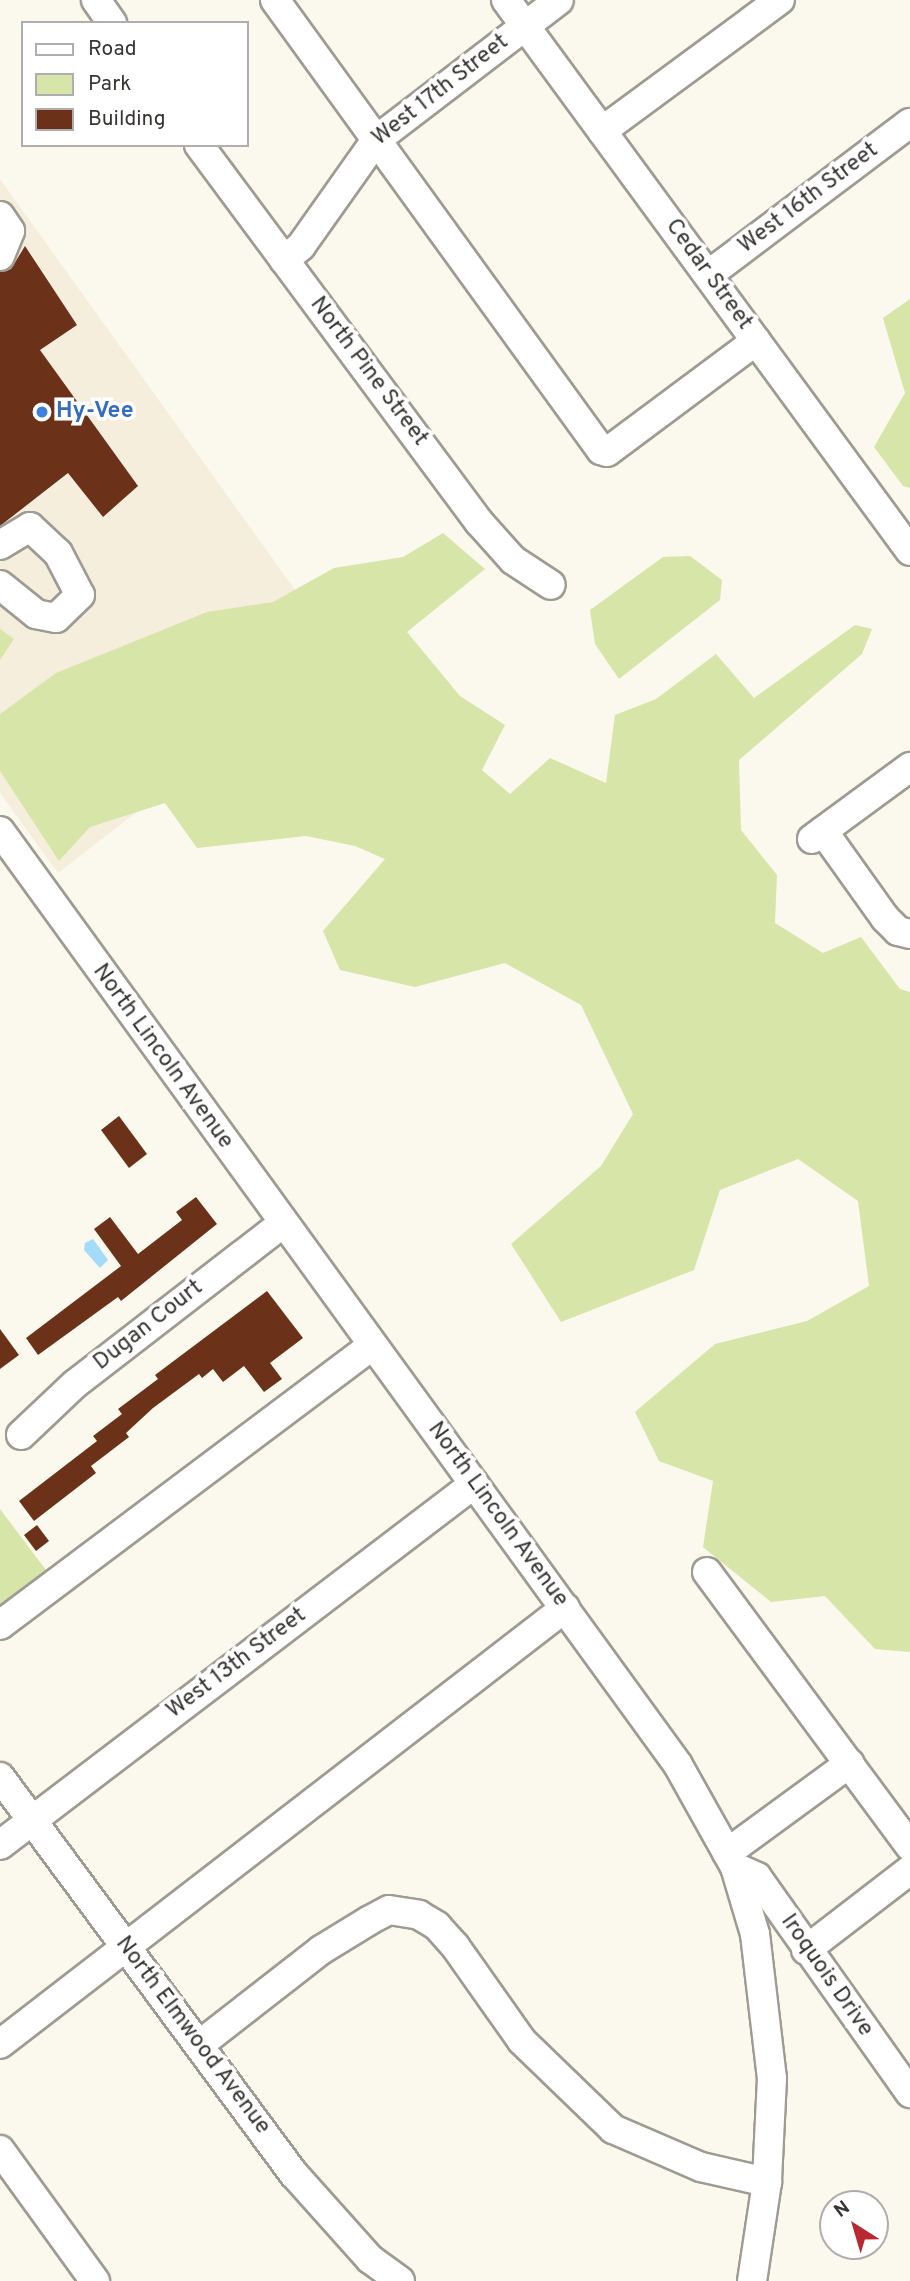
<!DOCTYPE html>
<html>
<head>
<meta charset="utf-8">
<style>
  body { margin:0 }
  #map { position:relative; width:910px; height:2281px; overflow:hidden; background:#fbf8ee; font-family:Overpass,sans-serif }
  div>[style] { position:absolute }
  .built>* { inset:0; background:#f5eedd }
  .green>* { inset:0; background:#d8e5a9 }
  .water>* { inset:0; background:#a3dbfa }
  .building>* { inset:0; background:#6b3219 }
  .roads { filter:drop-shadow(2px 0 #9e9b92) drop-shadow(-2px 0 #9e9b92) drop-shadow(0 2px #9e9b92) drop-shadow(0 -2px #9e9b92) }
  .minor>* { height:28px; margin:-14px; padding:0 14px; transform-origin:14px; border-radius:14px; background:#fff }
  .dots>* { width:19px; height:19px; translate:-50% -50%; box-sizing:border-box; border:4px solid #fff; border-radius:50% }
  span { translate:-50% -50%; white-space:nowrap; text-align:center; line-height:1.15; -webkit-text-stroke:7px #fff; paint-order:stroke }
  .street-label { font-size:23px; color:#373532 }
  .shop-label { font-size:23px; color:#366cbe; font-weight:700 }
  .left { translate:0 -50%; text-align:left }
  .legend { position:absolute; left:21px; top:21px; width:228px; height:126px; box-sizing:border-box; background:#fff; border:2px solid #afaead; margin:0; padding:9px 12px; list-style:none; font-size:21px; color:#373532 }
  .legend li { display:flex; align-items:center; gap:14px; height:35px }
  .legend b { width:35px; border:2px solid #afaead }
  .north { position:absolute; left:819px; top:2190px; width:70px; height:70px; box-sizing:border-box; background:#fff; border:2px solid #afaead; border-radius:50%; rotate:323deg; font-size:19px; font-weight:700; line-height:28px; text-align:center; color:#373532 }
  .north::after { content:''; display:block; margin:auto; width:24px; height:32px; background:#b92830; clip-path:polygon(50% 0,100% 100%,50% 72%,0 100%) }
</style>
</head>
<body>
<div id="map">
  <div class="built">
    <i style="clip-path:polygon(0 179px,341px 654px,58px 873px,0 793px)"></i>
  </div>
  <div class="green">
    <i style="clip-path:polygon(910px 299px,910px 488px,903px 486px,874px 447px,905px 393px,883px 318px)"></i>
    <i style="clip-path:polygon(443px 533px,485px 569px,407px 632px,460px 696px,505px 725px,482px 770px,510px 794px,550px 758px,606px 783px,615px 715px,656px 699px,716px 654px,754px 698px,855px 625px,872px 629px,862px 654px,739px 760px,741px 830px,777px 875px,775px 923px,823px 953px,861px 937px,900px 989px,910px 992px,910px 1652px,875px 1649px,825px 1596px,771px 1602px,703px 1547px,713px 1481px,659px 1461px,635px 1412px,715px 1344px,807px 1321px,869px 1286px,858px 1201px,798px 1159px,720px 1190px,694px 1270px,561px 1322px,511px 1244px,601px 1166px,633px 1114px,581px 1005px,505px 963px,415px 987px,340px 970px,323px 931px,385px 859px,355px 846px,306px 836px,197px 848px,165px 803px,90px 827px,59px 861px,0 771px,0 714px,56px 673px,207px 612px,273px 602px,334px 568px,403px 557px)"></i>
    <i style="clip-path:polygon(690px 556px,722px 580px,720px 600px,619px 679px,595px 644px,590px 610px,663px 557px)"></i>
    <i style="clip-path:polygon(0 629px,14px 639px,0 660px)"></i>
    <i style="clip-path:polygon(0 1509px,55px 1582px,0 1625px)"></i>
  </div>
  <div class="water">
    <i style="clip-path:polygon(93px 1239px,108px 1260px,100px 1268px,84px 1250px,85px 1243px)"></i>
  </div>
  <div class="building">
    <i style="clip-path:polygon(25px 246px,77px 325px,40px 350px,138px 486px,103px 517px,68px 473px,0 526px,0 272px,11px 269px)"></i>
    <i style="clip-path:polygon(119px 1116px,147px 1154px,129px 1168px,101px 1130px)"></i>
    <i style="clip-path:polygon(196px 1197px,217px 1224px,121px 1301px,118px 1297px,38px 1355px,26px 1338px,121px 1266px,94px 1229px,110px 1217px,138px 1254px,182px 1220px,176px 1212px)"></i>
    <i style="clip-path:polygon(267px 1291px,303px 1338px,270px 1363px,282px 1379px,264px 1392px,244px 1366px,223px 1382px,213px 1369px,202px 1378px,199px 1374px,153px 1408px,126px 1433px,129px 1437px,91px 1466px,96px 1473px,34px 1521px,19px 1501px,97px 1441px,93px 1436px,122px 1414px,118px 1409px,158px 1379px,155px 1375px)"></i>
    <i style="clip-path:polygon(0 1329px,19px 1355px,0 1369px)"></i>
    <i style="clip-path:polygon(37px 1525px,49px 1541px,36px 1551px,24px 1535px)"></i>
  </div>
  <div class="roads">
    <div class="minor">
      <i style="left:96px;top:0;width:28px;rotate:55deg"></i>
      <i style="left:275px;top:0;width:556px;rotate:54.08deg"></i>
      <i style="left:601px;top:450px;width:6px;rotate:18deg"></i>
      <i style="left:607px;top:452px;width:186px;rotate:-36.7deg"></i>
      <i style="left:506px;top:0;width:683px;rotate:53.75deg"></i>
      <i style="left:602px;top:131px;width:221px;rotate:-36.4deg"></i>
      <i style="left:199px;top:145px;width:470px;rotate:53.4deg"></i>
      <i style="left:479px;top:522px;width:51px;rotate:48.2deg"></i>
      <i style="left:513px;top:560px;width:45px;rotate:33.3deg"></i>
      <i style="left:0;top:216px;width:18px;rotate:56deg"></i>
      <i style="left:10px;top:231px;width:27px;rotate:112deg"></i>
      <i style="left:284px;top:260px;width:22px;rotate:-39deg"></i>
      <i style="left:301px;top:246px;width:130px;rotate:-54.7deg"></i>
      <i style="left:376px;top:140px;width:230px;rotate:-37.4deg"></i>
      <i style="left:708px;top:275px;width:253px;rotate:-37deg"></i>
      <i style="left:0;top:545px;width:35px;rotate:-31deg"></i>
      <i style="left:30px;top:527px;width:38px;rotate:43deg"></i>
      <i style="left:58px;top:553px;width:47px;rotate:62.4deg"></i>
      <i style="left:80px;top:595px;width:33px;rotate:136deg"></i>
      <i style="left:56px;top:618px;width:20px;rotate:-169deg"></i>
      <i style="left:36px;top:614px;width:46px;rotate:-141.1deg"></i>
      <i style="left:0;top:831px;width:1154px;rotate:54.02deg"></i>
      <i style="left:678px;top:1765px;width:117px;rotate:60.8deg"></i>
      <i style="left:735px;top:1867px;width:70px;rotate:73.4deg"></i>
      <i style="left:755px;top:1934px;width:145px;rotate:83.3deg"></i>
      <i style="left:772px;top:2078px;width:104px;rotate:92.8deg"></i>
      <i style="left:767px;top:2182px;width:100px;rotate:98.6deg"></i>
      <i style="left:823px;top:831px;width:107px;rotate:54.5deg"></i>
      <i style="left:885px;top:918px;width:18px;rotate:45deg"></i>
      <i style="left:898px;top:931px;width:12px;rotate:14deg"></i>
      <i style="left:812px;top:839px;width:122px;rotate:-36.3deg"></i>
      <i style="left:21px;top:1435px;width:74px;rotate:-43.4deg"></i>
      <i style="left:75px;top:1384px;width:262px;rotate:-37.7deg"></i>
      <i style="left:707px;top:1572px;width:341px;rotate:53.5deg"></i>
      <i style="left:0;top:1625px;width:465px;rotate:-36.9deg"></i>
      <i style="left:0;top:1777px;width:494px;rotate:53.5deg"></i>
      <i style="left:294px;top:2174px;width:114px;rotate:48.2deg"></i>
      <i style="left:370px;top:2259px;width:37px;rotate:36deg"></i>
      <i style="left:0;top:1845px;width:596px;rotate:-37.29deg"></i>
      <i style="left:727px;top:1853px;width:152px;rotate:-36.2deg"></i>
      <i style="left:735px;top:1867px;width:24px;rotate:24deg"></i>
      <i style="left:757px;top:1877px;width:265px;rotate:54.7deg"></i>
      <i style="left:806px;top:1950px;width:131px;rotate:-37.6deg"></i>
      <i style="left:0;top:2044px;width:714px;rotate:-37.66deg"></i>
      <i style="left:199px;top:2045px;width:155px;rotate:-37.9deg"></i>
      <i style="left:321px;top:1950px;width:57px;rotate:-31.5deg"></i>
      <i style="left:370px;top:1920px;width:21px;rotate:-28deg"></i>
      <i style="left:389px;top:1910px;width:30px;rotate:9deg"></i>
      <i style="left:419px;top:1915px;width:21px;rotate:31deg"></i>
      <i style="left:437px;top:1926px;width:27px;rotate:48deg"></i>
      <i style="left:455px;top:1946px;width:116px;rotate:54.8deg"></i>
      <i style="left:522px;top:2041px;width:127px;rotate:44deg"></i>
      <i style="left:613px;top:2129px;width:96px;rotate:23.4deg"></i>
      <i style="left:701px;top:2167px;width:68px;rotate:12.8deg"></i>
      <i style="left:0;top:2150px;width:162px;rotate:54.1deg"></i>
    </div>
  </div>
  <div class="dots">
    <i style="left:42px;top:412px;background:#3f7fe0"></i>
  </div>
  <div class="street-label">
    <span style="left:441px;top:91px;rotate:-38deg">West 17th Street</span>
    <span style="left:809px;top:199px;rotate:-37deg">West 16th Street</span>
    <span style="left:708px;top:275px;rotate:54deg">Cedar Street</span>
    <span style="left:368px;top:372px;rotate:53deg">North Pine Street</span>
    <span style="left:162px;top:1057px;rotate:54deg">North Lincoln Avenue</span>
    <span style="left:149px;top:1326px;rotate:-38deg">Dugan Court</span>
    <span style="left:497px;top:1515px;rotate:54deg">North Lincoln Avenue</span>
    <span style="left:237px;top:1664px;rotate:-37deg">West 13th Street</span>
    <span style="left:826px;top:1976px;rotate:55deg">Iroquois Drive</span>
    <span style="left:192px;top:2036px;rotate:53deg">North Elmwood Avenue</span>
  </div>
  <div class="shop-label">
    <span class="left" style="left:56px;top:412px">Hy-Vee</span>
  </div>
  <ul class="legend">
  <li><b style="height:9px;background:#fff"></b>Road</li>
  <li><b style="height:19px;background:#d8e5a9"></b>Park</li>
  <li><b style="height:19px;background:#6b3219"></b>Building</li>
  </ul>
  <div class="north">N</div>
</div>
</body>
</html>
